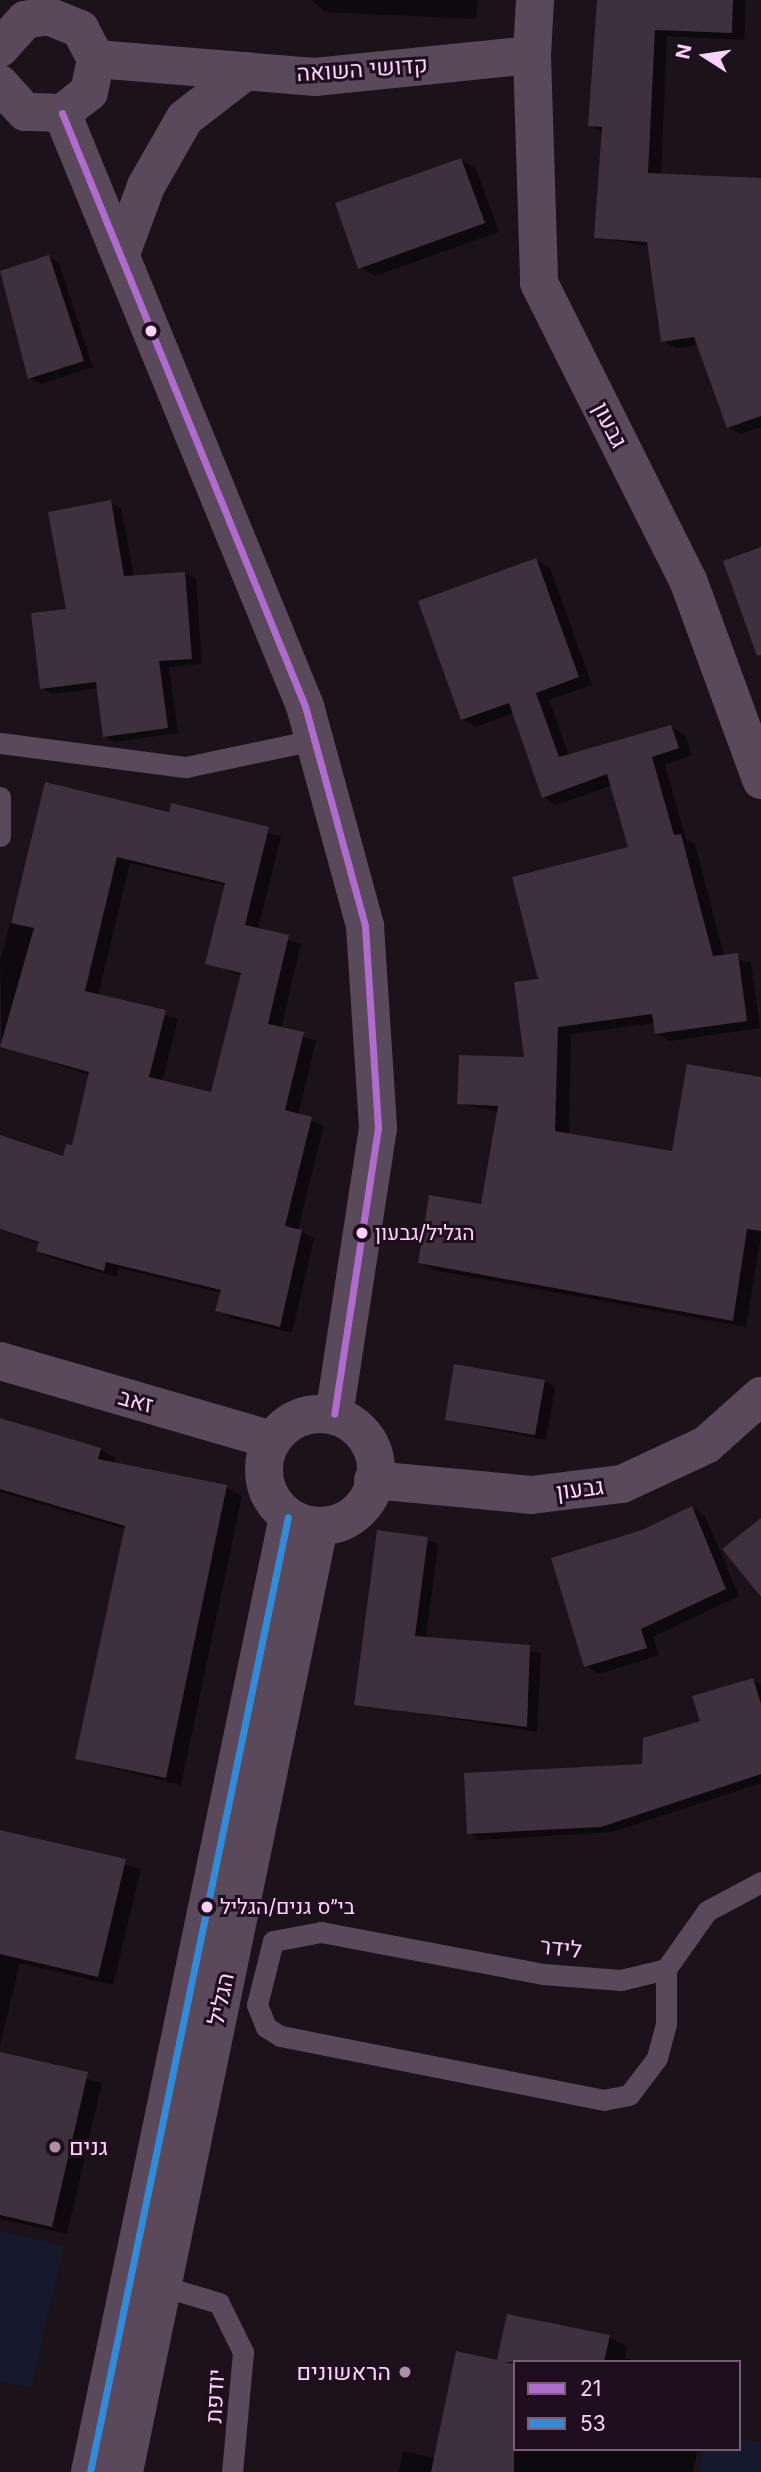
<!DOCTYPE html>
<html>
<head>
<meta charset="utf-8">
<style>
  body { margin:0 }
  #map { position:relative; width:761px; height:2472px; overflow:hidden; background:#1c121a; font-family:Inter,Heebo,sans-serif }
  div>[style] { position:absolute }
  .green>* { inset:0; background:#16192c }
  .shadow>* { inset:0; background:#0007 }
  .building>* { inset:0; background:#3e303c }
  .service>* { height:21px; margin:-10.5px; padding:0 10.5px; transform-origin:10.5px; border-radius:10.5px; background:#5a485b }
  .minor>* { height:38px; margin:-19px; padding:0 19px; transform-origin:19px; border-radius:19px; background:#5a485b }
  .tertiary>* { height:38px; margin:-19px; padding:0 19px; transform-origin:19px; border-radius:19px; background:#5a485b }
  .tertiary>.ring { margin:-19px; padding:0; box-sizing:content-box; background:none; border:38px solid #5a485b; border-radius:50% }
  .bus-1>* { height:7px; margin:-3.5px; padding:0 3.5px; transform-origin:3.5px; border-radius:3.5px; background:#b06ccc }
  .bus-2>* { height:7px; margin:-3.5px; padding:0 3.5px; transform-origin:3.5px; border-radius:3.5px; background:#338bd7 }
  .dots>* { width:19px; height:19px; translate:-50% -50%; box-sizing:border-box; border:4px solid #1f0f1e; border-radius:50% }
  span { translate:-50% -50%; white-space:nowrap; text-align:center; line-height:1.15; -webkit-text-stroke:6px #1f0f1e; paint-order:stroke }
  .bus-label { font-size:21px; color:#fad1f9 }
  .left { translate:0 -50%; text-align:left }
  .street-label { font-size:23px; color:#fad1f9 }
  .poi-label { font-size:23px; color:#fad1f9 }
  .right { translate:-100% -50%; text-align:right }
  .legend { position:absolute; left:513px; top:2360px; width:228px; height:91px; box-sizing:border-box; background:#1f0f1e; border:2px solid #775d76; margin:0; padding:9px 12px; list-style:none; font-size:21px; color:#fad1f9 }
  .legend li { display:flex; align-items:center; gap:14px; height:35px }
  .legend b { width:35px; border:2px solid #775d76 }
  .north { position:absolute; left:670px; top:21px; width:70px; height:70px; -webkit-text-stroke:5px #1f0f1e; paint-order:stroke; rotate:282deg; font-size:19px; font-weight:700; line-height:28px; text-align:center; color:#fad1f9 }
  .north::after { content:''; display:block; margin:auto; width:24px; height:32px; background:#fad1f9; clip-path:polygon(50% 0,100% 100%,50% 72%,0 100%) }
</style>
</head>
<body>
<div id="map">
  <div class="green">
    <i style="clip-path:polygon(0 2231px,64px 2246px,31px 2388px,0 2381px)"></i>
    <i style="clip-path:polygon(738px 2438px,761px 2442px,761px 2472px,699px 2472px,703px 2449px,738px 2449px)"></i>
  </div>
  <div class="shadow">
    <i style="clip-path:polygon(312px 0,478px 0,476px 19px,325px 12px)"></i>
    <i style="clip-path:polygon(598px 0,746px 0,744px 40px,667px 36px,661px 175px,761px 180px,761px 427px,741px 434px,728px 427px,699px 345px,676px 348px,663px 341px,650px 247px,595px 237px,603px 133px,590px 125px)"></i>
    <i style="clip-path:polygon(461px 160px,476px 169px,499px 232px,375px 276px,360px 267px)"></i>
    <i style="clip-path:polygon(49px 257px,59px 263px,93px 367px,41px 384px,30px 378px,0 273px)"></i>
    <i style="clip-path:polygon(110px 502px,121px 508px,134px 577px,185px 573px,196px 580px,202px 664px,169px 667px,178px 733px,115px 742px,105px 736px,99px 688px,53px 694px,42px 688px)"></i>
    <i style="clip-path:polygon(536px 560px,550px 568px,592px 685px,549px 700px,569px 756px,671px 727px,685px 735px,692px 755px,665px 765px,686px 839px,695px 844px,724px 956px,751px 963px,760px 1028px,670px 1041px,657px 1033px,655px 1023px,571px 1034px,569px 1135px,674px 1153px,761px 1099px,761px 1236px,746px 1327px,433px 1270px,420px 1262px,483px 1206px,498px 1112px,458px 1103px,526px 1059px,540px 980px,630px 849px,612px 785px,557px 805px,544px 797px,514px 713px,476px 727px,462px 719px)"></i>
    <i style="clip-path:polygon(evenodd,47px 784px,281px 836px,258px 929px,301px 944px,281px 1029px,316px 1041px,298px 1115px,324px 1126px,298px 1229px,314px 1239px,292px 1333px,230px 1318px,217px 1310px,222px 1293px,119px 1268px,116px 1277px,51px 1258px,38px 1251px,40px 1244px,0 1230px,0 1137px,64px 1158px,73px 1147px,90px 1075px,2px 1046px,0 961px,47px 784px,130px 863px,226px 886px,207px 963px,242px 976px,213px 1094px,162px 1082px,178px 1019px,98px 996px,130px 863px)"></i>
    <i style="clip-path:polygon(544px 1381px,555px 1387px,546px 1440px,447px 1420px)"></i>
    <i style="clip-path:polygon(0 1425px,100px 1449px,115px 1458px,114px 1464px,226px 1487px,242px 1496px,181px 1785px,77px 1759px,126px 1529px,0 1492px)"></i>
    <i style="clip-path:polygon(692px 1508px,705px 1516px,739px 1596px,653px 1637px,659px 1655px,599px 1674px,586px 1666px,643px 1532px)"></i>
    <i style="clip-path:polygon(761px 1520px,761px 1598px,726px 1549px)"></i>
    <i style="clip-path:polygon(427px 1539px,438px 1545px,426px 1638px,541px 1653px,537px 1732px,356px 1704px)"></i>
    <i style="clip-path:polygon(753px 1680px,761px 1685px,761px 1783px,613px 1832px,479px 1840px,469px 1833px,644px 1766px)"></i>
    <i style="clip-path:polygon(0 1831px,141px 1869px,113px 1985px,20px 1963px,0 2046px)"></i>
    <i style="clip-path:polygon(0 2054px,102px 2083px,67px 2234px,0 2219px)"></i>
    <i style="clip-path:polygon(609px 2337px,628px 2347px,625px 2358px,642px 2362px,514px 2362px,514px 2449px,698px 2449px,693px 2472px,399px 2472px,403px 2451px,436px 2458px,499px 2362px)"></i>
  </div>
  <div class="building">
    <i style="clip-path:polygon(597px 0,733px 0,732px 33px,655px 30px,648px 173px,761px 178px,761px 416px,727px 428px,694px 337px,661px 342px,647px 242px,594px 238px,602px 127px,588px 126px)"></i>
    <i style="clip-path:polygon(461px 158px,485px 223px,358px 269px,335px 203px)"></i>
    <i style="clip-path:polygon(49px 255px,84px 361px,28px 379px,0 271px)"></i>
    <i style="clip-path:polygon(111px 500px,124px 576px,185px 572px,192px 659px,159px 661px,168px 728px,103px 737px,96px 682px,40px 689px,31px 613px,66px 609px,48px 512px)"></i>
    <i style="clip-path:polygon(761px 547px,761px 655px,757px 656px,723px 561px)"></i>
    <i style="clip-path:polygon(536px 558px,579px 677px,536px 693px,559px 757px,671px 725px,679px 748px,652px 757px,674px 835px,681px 834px,713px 956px,738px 953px,747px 1021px,655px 1034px,652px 1014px,558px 1027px,555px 1131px,672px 1151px,687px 1064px,761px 1077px,761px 1231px,747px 1229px,733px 1321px,418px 1263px,429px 1195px,481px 1204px,498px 1106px,457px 1104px,459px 1055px,524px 1057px,514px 982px,538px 979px,512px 877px,628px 847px,607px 774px,542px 798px,509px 703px,461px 720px,418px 601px)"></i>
    <i style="clip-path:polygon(evenodd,45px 782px,169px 812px,171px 803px,269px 827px,245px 925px,289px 935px,268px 1024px,304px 1032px,285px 1110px,312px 1117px,285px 1226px,302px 1230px,280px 1327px,215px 1311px,221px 1290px,106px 1262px,104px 1271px,36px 1251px,39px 1242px,0 1229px,0 1135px,63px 1156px,66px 1144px,72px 1145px,89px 1072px,0 1047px,34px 928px,11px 923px,45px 782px,117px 857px,225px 883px,205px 964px,241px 973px,211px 1092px,149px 1077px,166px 1010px,85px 991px,117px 857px)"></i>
    <i style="clip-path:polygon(454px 1364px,545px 1380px,535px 1435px,445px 1420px)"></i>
    <i style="clip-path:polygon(0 1418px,101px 1448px,98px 1459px,227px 1485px,166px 1778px,75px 1759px,125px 1526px,0 1489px)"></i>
    <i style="clip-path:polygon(692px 1506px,726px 1589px,641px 1629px,647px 1648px,584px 1667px,551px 1558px,642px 1530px)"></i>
    <i style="clip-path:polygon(761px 1518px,761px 1597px,722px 1549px)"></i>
    <i style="clip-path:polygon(377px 1530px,428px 1537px,415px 1636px,530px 1645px,527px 1727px,354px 1705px)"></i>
    <i style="clip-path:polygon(753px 1678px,761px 1704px,761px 1774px,601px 1827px,467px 1834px,464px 1773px,642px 1764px,643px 1738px,700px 1721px,692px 1696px)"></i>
    <i style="clip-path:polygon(0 1830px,126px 1859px,98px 1977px,0 1954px)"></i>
    <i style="clip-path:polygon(0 2052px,88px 2072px,52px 2227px,0 2215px)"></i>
    <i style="clip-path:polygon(507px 2314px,610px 2335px,604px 2362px,504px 2362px,514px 2364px,514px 2472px,431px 2472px,456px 2351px,497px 2360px)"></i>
  </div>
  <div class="service">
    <i style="left:0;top:743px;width:188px;rotate:7.4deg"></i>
    <i style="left:186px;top:767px;width:131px;rotate:-11.9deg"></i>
    <i style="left:0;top:797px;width:39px;rotate:90deg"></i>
    <i style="left:666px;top:1969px;width:55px;rotate:90deg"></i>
    <i style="left:666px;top:2024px;width:35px;rotate:105deg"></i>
    <i style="left:657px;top:2058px;width:46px;rotate:127.1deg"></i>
    <i style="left:629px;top:2095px;width:25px;rotate:169deg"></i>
    <i style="left:604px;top:2100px;width:330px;rotate:-168.8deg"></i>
    <i style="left:280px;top:2036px;width:17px;rotate:-147deg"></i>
    <i style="left:266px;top:2027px;width:24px;rotate:-112deg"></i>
    <i style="left:257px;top:2005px;width:66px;rotate:-76deg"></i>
    <i style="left:273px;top:1941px;width:49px;rotate:-10.6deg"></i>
    <i style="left:321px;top:1932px;width:226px;rotate:10.7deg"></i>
    <i style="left:543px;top:1974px;width:78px;rotate:4.4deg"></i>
    <i style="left:621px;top:1980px;width:46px;rotate:-13.7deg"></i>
    <i style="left:666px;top:1969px;width:71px;rotate:-54.7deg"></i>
    <i style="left:707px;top:1911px;width:61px;rotate:-28.2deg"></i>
    <i style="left:162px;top:2286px;width:59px;rotate:16.6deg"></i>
    <i style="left:219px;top:2303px;width:55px;rotate:63.9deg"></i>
    <i style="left:243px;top:2352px;width:121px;rotate:95.2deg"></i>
  </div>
  <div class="minor">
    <i style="left:532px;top:55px;width:228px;rotate:88.2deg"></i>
    <i style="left:539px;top:283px;width:332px;rotate:63.4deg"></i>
    <i style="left:688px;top:580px;width:213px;rotate:69.9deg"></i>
    <i style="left:96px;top:59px;width:220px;rotate:4.7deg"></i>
    <i style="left:315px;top:77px;width:218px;rotate:-5.8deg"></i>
    <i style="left:532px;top:55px;width:55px;rotate:-86.9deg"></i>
    <i style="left:373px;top:1480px;width:159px;rotate:5.4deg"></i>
    <i style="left:531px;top:1495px;width:92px;rotate:-6.9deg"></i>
    <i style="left:622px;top:1484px;width:93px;rotate:-24.9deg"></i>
    <i style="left:706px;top:1445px;width:74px;rotate:-41.7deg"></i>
  </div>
  <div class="tertiary">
    <i style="left:0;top:48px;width:38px;rotate:-48deg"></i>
    <i style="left:25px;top:20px;width:23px;rotate:-10deg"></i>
    <i style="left:48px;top:16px;width:35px;rotate:22deg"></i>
    <i style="left:80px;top:29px;width:34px;rotate:62deg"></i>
    <i style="left:96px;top:59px;width:34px;rotate:102deg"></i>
    <i style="left:89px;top:92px;width:34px;rotate:142deg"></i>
    <i style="left:62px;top:113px;width:37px;rotate:-178deg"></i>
    <i style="left:25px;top:112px;width:38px;rotate:-132deg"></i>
    <i style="left:62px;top:113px;width:641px;rotate:67.72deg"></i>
    <i style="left:305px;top:706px;width:228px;rotate:74.7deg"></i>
    <i style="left:365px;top:926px;width:202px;rotate:86.3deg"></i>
    <i style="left:378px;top:1128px;width:289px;rotate:98.7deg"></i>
    <i style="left:122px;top:251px;width:69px;rotate:-69.7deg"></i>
    <i style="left:146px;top:186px;width:78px;rotate:-60.2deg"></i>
    <i style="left:185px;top:118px;width:77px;rotate:-37.6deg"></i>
    <i style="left:0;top:1361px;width:283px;rotate:16.2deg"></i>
    <i class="ring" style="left:264px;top:1414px;width:74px;height:74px"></i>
    <i style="left:90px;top:2472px;width:975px;rotate:-78.29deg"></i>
    <i style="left:124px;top:2472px;width:965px;rotate:-78.34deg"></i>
  </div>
  <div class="bus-1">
    <i style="left:62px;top:113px;width:641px;rotate:67.72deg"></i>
    <i style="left:305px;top:706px;width:228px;rotate:74.7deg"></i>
    <i style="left:365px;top:926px;width:202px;rotate:86.3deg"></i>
    <i style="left:378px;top:1128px;width:289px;rotate:98.7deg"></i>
  </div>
  <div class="bus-2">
    <i style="left:90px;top:2472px;width:975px;rotate:-78.29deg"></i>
  </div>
  <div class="dots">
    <i style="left:151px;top:331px;background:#fad1f9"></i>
    <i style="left:362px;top:1233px;background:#fad1f9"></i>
    <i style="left:207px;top:1907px;background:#fad1f9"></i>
    <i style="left:55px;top:2147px;background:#ac8eab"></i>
    <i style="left:405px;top:2372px;background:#ac8eab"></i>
  </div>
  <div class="bus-label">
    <span class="left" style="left:375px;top:1233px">הגליל/גבעון</span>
    <span class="left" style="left:220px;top:1907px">בי״ס גנים/הגליל</span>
  </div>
  <div class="street-label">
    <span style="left:362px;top:69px;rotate:-4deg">קדושי השואה</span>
    <span style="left:610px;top:425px;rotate:63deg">גבעון</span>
    <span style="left:136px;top:1401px;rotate:16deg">זאב</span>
    <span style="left:580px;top:1489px;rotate:-7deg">גבעון</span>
    <span style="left:561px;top:1948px;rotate:6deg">לידר</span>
    <span style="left:221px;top:1999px;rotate:-78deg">הגליל</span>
    <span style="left:215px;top:2396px;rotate:-87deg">יודפת</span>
  </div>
  <div class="poi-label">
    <span class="left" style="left:69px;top:2147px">גנים</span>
    <span class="right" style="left:391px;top:2372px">הראשונים</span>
  </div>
  <ul class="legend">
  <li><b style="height:9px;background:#b06ccc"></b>21</li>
  <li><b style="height:9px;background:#338bd7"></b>53</li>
  </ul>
  <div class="north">N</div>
</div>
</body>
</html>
